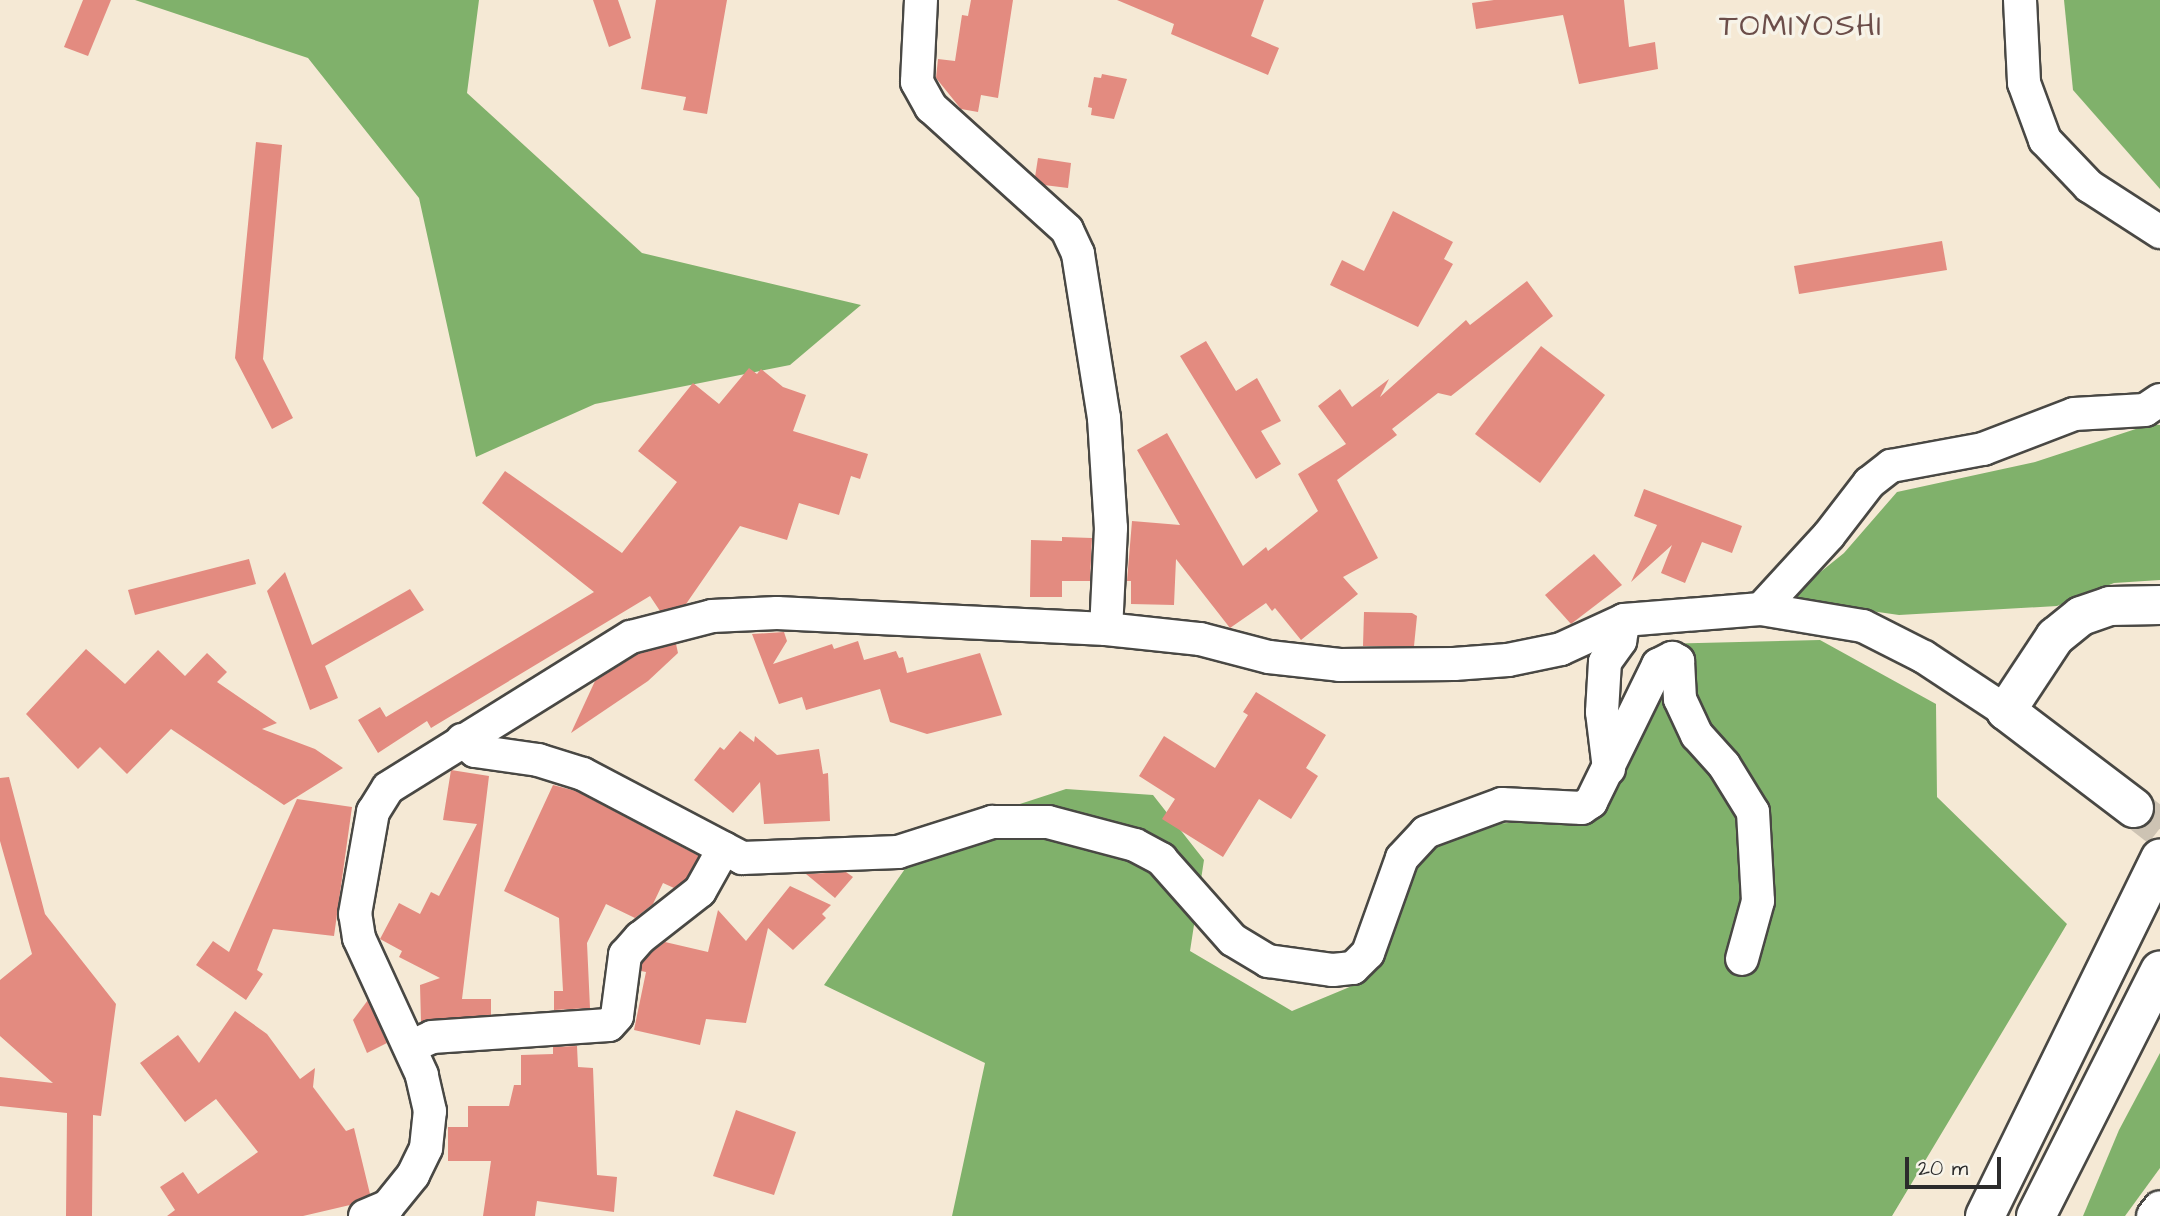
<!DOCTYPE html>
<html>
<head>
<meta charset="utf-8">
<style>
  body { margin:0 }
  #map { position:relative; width:2160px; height:1216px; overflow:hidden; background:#f5e9d5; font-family:"Architects Daughter",sans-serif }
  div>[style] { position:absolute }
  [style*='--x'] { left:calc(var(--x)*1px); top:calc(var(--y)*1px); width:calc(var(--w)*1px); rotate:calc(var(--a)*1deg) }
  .forest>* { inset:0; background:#80b16b }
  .building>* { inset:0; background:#e38b80 }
  .secondary-tunnel>* { height:38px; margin-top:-19px; transform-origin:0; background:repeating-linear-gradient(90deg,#cdc3b3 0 38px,transparent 0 57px) }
  .roads { filter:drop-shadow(2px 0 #494844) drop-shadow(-2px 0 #494844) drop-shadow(0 2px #494844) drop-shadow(0 -2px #494844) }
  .street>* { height:32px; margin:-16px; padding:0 16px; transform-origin:16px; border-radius:16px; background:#fff }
  .secondary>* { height:38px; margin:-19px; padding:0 19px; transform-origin:19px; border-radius:19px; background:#fff }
  .primary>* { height:38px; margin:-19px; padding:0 19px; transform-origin:19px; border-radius:19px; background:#fff }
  span { translate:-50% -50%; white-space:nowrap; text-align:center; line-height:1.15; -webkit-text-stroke:7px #f7f3e8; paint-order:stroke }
  .quarter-label { font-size:30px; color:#6b4d49; letter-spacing:2px }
  .scale { position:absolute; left:1905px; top:1157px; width:96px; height:32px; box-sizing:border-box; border:4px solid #2b2b2b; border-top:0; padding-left:9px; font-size:21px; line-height:24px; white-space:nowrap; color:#2b2b2b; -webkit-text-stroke:5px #f7f3e8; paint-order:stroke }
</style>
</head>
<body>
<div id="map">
  <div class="forest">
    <div style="clip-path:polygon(135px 0,479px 0,467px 93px,642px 253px,861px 305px,790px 365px,595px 404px,476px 457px,419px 198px,308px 58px)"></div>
    <div style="clip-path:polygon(2064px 0,2160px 0,2160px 189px,2073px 90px)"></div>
    <div style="clip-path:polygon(2151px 424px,2160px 425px,2160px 580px,2114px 583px,2057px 606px,1899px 615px,1787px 599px,1844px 553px,1897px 492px,2035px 462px)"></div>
    <div style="clip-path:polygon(1820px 640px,1936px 704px,1937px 797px,2067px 924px,1892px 1216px,952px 1216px,985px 1063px,824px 985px,930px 833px,1066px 789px,1153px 795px,1204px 860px,1190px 951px,1292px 1011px,1364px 981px,1391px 882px,1448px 827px,1508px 823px,1574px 801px,1658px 644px)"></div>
    <div style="clip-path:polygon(2160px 1053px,2160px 1168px,2125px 1216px,2083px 1216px,2119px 1130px)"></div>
  </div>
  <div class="building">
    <div style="clip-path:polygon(83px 0,111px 0,88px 56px,64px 47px)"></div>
    <div style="clip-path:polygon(593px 0,618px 0,631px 38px,609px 47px)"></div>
    <div style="clip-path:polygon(656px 0,727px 0,707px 114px,683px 110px,686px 97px,641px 89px)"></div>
    <div style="clip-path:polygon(971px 0,1013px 0,998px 98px,981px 95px,978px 112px,961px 109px,936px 78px,938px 59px,955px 61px,962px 15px,968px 16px)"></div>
    <div style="clip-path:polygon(1117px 0,1264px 0,1251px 36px,1279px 48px,1268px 75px,1171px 34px,1174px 24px)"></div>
    <div style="clip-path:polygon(1494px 0,1624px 0,1629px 47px,1655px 42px,1658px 69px,1579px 84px,1563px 15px,1476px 29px,1472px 3px)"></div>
    <div style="clip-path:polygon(1102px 74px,1127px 79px,1114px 119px,1091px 115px,1092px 108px,1088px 107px,1094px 77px,1101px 78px)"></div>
    <div style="clip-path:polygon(256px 142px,282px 145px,263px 359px,293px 418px,272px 429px,235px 358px)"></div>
    <div style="clip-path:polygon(1038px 158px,1071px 163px,1068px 188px,1044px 185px,1035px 177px)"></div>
    <div style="clip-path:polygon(1393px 211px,1453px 242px,1444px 259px,1453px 264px,1418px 327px,1330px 285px,1342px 260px,1364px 271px)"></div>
    <div style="clip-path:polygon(1942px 241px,1947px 270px,1799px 294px,1794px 266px)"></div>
    <div style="clip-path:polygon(1527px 281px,1553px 316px,1451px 396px,1438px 393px,1392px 429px,1397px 435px,1337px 480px,1378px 558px,1343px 577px,1358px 594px,1301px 640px,1275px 608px,1272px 611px,1266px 603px,1230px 628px,1176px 559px,1174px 605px,1131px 604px,1131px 581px,1127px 581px,1132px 521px,1180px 525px,1137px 450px,1167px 433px,1243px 566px,1266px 547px,1268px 551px,1318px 511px,1298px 474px,1346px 444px,1318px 406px,1340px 389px,1352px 407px,1389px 379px,1380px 397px,1466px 320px,1470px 325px)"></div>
    <div style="clip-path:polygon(1206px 341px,1236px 391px,1257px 378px,1281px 421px,1261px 431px,1281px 464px,1256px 479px,1180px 356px)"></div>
    <div style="clip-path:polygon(1541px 346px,1605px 395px,1540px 483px,1475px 434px)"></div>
    <div style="clip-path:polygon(749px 368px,757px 374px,761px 369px,783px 387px,806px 395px,793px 431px,868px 454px,860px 479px,851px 476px,839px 515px,799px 503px,787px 540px,740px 526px,686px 604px,660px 611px,650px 596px,431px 728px,427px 721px,378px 753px,358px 720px,380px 707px,386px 717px,594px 592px,482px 503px,505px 471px,622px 553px,677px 482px,638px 451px,693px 383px,719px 404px)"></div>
    <div style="clip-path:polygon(1644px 489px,1742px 526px,1732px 553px,1702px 542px,1685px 583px,1661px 573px,1672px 545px,1631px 582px,1657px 525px,1634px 516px)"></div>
    <div style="clip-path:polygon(1062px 537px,1092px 538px,1090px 581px,1062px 581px,1062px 597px,1030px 597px,1031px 540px,1062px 541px)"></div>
    <div style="clip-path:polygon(1594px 554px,1622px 585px,1571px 624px,1545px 595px)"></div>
    <div style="clip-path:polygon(249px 559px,256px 584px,135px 615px,128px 590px)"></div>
    <div style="clip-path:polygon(285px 572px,312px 645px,410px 589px,424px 610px,325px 666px,338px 698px,310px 710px,267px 591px)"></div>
    <div style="clip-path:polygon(1364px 612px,1412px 613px,1417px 616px,1414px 646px,1363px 646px)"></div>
    <div style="clip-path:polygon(784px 632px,787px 641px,773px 664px,832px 644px,834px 649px,858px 641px,864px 660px,896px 651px,899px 658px,903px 657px,907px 673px,980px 653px,1002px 715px,927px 734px,890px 722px,880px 689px,806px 710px,802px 697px,779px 704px,752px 634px)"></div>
    <div style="clip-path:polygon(676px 644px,678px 653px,648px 681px,571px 733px,595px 681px,638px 654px)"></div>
    <div style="clip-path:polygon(86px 649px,125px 684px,158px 650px,185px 676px,207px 653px,227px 672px,217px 682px,277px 723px,262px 729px,315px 749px,343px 768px,284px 805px,171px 729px,127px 774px,100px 747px,78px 769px,26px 714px)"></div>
    <div style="clip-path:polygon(1256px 692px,1326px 735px,1306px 768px,1318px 776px,1291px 819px,1259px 799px,1223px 857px,1162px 819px,1175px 799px,1139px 776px,1164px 736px,1215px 768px,1248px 715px,1243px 712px)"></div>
    <div style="clip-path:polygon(740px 731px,754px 742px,755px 736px,777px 755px,819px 749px,823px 774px,828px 773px,830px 821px,764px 824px,760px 782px,733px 813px,694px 780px,720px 747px,724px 750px)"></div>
    <div style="clip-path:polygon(451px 770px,489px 776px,462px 999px,491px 999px,491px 1015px,421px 1022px,420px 985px,440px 978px,399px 957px,402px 951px,380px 939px,399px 903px,420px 914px,431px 892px,439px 896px,477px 824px,443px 820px)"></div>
    <div style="clip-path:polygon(9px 777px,45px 914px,116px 1004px,101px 1116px,93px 1115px,92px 1216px,66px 1216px,67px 1113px,0 1106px,0 1077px,53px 1083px,0 1036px,0 980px,32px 954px,0 841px,0 778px)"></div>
    <div style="clip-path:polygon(553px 785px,576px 791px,699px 856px,686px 879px,674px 888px,663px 883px,653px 904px,635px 918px,606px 904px,587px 943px,590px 1008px,554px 1010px,554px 991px,563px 991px,559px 918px,504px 891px)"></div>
    <div style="clip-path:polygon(297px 799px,352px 807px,334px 936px,273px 929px,257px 970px,263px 974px,246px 1000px,196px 965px,213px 941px,229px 952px)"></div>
    <div style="clip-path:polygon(846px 872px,853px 877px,835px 898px,806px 874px)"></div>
    <div style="clip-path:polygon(790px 886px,831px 905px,822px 914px,826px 918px,793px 950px,768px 928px,746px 1023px,706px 1019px,700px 1045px,634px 1030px,646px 972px,641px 971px,642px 963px,653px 951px,665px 942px,708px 952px,718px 910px,746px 941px)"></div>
    <div style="clip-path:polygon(368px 1000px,387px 1043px,367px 1053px,353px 1020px)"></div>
    <div style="clip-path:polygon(235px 1011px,267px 1034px,300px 1079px,315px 1068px,313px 1087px,346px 1131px,354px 1128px,370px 1194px,350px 1205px,303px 1216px,167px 1216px,175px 1210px,160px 1187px,183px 1172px,198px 1194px,258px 1152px,216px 1099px,185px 1122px,140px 1063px,178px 1035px,199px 1063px)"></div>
    <div style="clip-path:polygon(577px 1046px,578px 1067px,593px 1068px,597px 1175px,617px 1177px,614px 1212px,537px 1201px,535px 1216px,483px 1216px,491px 1161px,448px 1161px,448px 1127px,468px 1127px,468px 1106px,509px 1106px,514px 1085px,521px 1085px,521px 1055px,553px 1054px,553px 1047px)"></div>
    <div style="clip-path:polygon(736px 1110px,796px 1132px,774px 1195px,713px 1176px)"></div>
  </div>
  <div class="secondary-tunnel">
    <div style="--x:2134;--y:808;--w:33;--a:38"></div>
  </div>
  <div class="roads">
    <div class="street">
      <div style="--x:921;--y:0;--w:82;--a:92.8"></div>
      <div style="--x:917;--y:82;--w:29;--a:61"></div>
      <div style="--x:931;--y:107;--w:183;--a:42.1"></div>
      <div style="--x:1067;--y:230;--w:26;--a:65"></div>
      <div style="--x:1078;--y:254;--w:166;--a:81"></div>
      <div style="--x:1104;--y:418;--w:110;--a:86.4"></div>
      <div style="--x:1111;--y:528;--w:101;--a:92.8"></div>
      <div style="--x:2020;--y:0;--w:83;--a:87.2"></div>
      <div style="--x:2024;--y:83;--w:61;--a:69.8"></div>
      <div style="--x:2045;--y:140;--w:64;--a:46.3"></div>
      <div style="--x:2089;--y:186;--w:85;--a:32.9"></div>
      <div style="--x:1761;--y:609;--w:100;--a:-47.4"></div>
      <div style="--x:1829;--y:535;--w:66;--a:-52.4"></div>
      <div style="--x:1869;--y:483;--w:28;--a:-38"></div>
      <div style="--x:1891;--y:466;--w:94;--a:-10.5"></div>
      <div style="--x:1983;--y:449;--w:97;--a:-21"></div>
      <div style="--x:2074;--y:414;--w:71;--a:-3.2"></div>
      <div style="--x:2145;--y:410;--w:18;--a:-34"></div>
      <div style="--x:462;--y:740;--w:17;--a:40"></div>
      <div style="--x:475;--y:751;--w:64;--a:8.1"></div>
      <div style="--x:538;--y:760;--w:47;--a:17.3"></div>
      <div style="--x:583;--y:774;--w:180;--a:27.8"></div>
      <div style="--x:742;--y:858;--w:156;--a:-2.2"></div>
      <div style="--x:898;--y:852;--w:99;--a:-17.7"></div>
      <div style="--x:992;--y:822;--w:56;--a:0"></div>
      <div style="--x:1048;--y:822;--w:90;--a:14.8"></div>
      <div style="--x:1135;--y:845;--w:30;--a:28"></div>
      <div style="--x:1161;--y:859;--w:108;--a:48.4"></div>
      <div style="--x:1233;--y:940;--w:41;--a:31"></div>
      <div style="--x:1268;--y:961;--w:66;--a:7.9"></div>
      <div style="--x:1333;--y:970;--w:20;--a:-6"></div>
      <div style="--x:1353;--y:968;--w:21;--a:-45"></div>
      <div style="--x:1368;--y:953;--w:101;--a:-70.3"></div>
      <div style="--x:1402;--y:858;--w:35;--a:-47"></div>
      <div style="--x:1426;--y:832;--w:81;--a:-20.2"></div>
      <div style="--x:1502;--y:804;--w:80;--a:2.9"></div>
      <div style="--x:1582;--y:808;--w:11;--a:-34"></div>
      <div style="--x:1591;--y:802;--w:153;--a:-63.9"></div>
      <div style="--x:1658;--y:665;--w:16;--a:-27"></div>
      <div style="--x:1672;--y:658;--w:7;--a:27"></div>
      <div style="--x:1678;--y:661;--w:38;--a:87"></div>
      <div style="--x:1680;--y:699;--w:40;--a:65"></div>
      <div style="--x:1697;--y:735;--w:40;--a:48"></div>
      <div style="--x:1724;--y:765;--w:55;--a:58.3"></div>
      <div style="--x:1753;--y:812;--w:89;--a:86.8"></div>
      <div style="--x:1758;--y:901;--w:60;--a:105.4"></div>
      <div style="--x:1609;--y:769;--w:57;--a:-97"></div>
      <div style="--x:1602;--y:712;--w:50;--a:-86.6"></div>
      <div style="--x:1605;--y:662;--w:26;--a:-54"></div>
      <div style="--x:1620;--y:641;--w:21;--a:-79"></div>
      <div style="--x:410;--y:1047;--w:24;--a:-24"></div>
      <div style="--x:432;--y:1037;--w:177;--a:-3.9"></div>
      <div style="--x:609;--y:1025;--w:12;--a:-48"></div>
      <div style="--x:617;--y:1016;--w:62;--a:-82.5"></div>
      <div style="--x:625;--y:955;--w:23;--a:-49"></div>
      <div style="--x:640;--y:938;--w:76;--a:-38.1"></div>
      <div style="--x:700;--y:891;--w:49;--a:-60.8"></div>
      <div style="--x:365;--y:1216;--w:25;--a:-23"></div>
      <div style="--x:388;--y:1206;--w:40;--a:-51"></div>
      <div style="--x:413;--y:1175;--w:30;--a:-64"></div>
      <div style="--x:426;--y:1148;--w:37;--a:-84"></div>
      <div style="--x:430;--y:1111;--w:37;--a:-103"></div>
      <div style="--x:422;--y:1075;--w:151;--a:-114.7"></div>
      <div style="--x:359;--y:938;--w:24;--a:-99"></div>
      <div style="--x:355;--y:914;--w:104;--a:-80"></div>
      <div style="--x:373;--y:812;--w:28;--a:-58"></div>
      <div style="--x:388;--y:788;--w:286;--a:-31.9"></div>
      <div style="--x:631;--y:637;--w:84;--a:-14.5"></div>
      <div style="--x:712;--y:616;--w:65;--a:-2.6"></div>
      <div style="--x:777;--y:613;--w:329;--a:2.8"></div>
      <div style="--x:1106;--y:629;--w:95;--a:6.1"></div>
      <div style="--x:1200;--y:639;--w:71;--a:14.6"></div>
      <div style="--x:1269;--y:657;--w:71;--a:6.4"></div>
      <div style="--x:1340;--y:665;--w:114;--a:-0.5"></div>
      <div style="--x:1454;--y:664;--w:54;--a:-4.2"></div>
      <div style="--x:1508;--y:660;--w:54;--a:-11.7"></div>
      <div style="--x:1561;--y:649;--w:69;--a:-24.7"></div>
      <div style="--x:1624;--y:620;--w:137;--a:-4.6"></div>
      <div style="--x:1761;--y:609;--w:103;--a:9.5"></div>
      <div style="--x:1863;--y:626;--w:68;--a:26.9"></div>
      <div style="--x:1924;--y:657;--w:98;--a:33.4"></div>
      <div style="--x:2153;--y:1216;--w:11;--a:-52"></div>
    </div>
    <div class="secondary">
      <div style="--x:2134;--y:808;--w:161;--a:-142.8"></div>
      <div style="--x:2006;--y:711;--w:89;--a:-56.5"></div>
      <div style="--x:2055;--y:637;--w:33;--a:-39"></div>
      <div style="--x:2081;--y:616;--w:31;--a:-19"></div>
      <div style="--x:2110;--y:606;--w:50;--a:-1.1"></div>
    </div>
    <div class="primary">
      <div style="--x:1985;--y:1216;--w:398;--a:-63.9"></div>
      <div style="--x:2036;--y:1216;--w:275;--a:-63.2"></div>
    </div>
  </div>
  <div class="quarter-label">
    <span style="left:1801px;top:26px">TOMIYOSHI</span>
  </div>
  <div class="scale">20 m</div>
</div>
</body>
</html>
